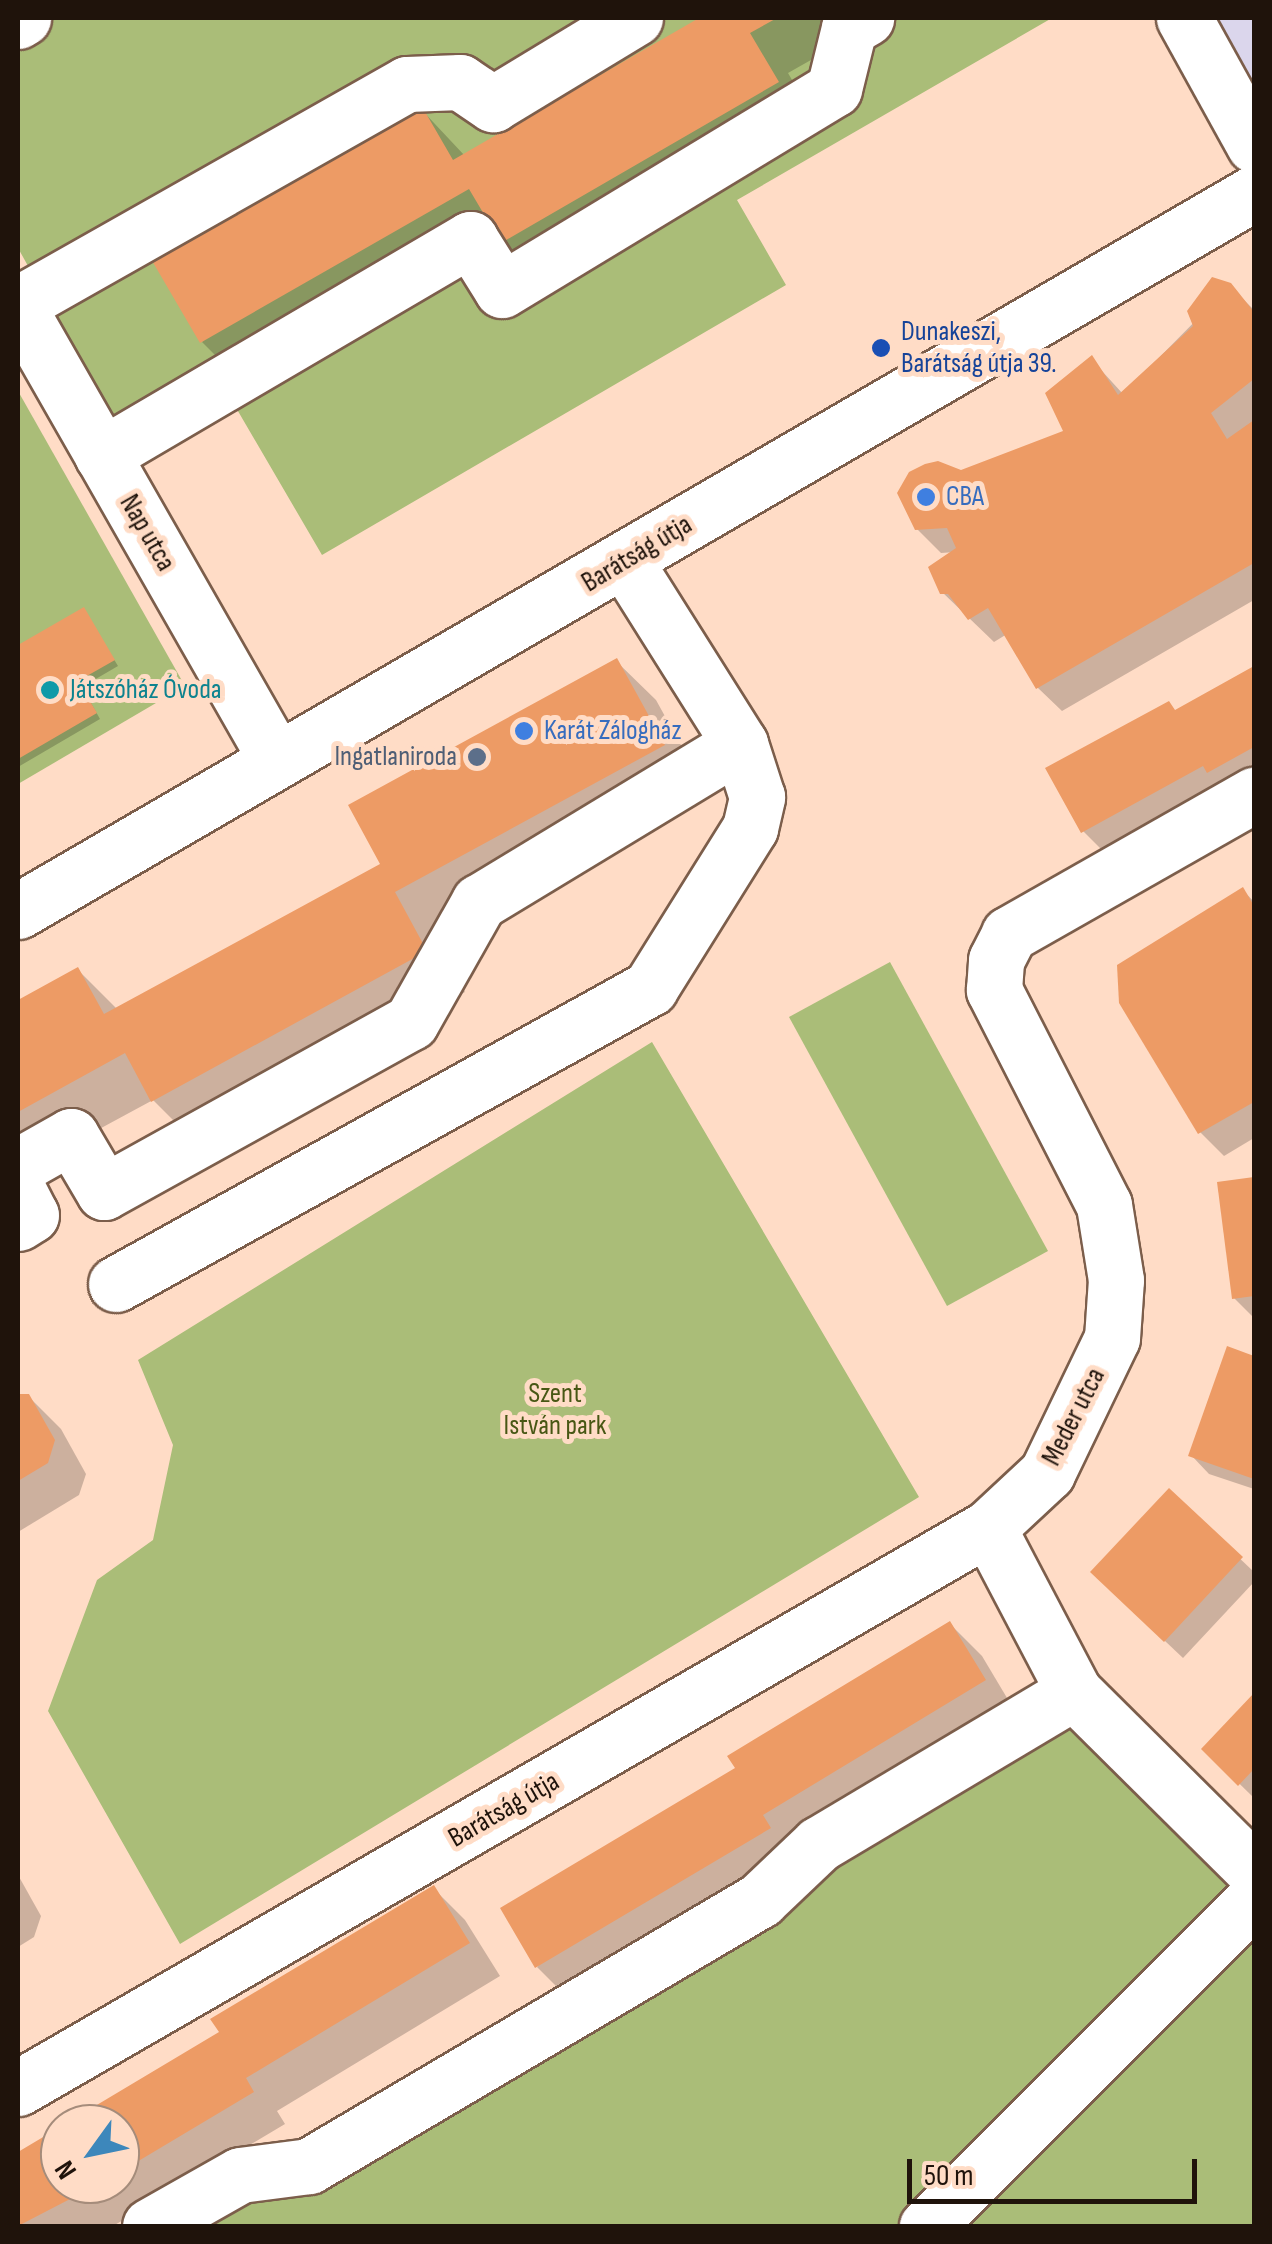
<!DOCTYPE html>
<html>
<head>
<meta charset="utf-8">
<style>
  body { margin:0 }
  #map { position:relative; width:1272px; height:2244px; overflow:hidden; background:#ffdcc6; font-family:"Sofia Sans Condensed",sans-serif }
  div>[style] { position:absolute }
  [style*='--x'] { left:calc(var(--x)*1px); top:calc(var(--y)*1px); width:calc(var(--w)*1px); rotate:calc(var(--a)*1deg) }
  .commercial>* { inset:0; background:#dbd6ec }
  .green>* { inset:0; background:#aabd78 }
  .shadow>* { inset:0; background:#0003 }
  .building>* { inset:0; background:#ed9b65 }
  .roads { filter:drop-shadow(2px 0 #7c5e4b) drop-shadow(-2px 0 #7c5e4b) drop-shadow(0 2px #7c5e4b) drop-shadow(0 -2px #7c5e4b) }
  .minor>* { height:55px; margin:-27.5px; padding:0 27.5px; transform-origin:27.5px; border-radius:27.5px; background:#fff }
  .dots>* { width:28px; height:28px; translate:-50% -50%; box-sizing:border-box; border:5px solid #ffdcc6; border-radius:50% }
  span { translate:-50% -50%; white-space:nowrap; text-align:center; line-height:1.15; -webkit-text-stroke:10px #ffdcc6; paint-order:stroke }
  .transit-label { font-size:28px; color:#164399 }
  .left { translate:0 -50%; text-align:left }
  .shop-label { font-size:28px; color:#366cbe }
  .street-label { font-size:28px; color:#1f130b }
  .culture-label { font-size:28px; color:#0d838f }
  .service-label { font-size:28px; color:#4e5e75 }
  .right { translate:-100% -50%; text-align:right }
  .park-label { font-size:28px; color:#485714 }
  .frame { position:absolute; inset:0; border:20px solid #1f130b; pointer-events:none }
  .north { position:absolute; left:40px; top:2104px; width:100px; height:100px; box-sizing:border-box; background:#ffdcc6; border:2px solid #a58c7b; border-radius:50%; rotate:237deg; font-size:28px; font-weight:700; line-height:40px; text-align:center; color:#1f130b }
  .north::after { content:''; display:block; margin:auto; width:35px; height:45px; background:#3d87bb; clip-path:polygon(50% 0,100% 100%,50% 72%,0 100%) }
  .scale { position:absolute; left:907px; top:2159px; width:290px; height:45px; box-sizing:border-box; border:5px solid #1f130b; border-top:0; padding-left:12px; font-size:30px; line-height:35px; white-space:nowrap; color:#1f130b; -webkit-text-stroke:8px #ffdcc6; paint-order:stroke }
</style>
</head>
<body>
<div id="map">
  <div class="commercial">
    <div style="clip-path:polygon(1172px 18px,1254px 18px,1254px 161px)"></div>
  </div>
  <div class="green">
    <div style="clip-path:polygon(18px 18px,1052px 18px,737px 200px,786px 285px,322px 555px,214px 370px,117px 426px,18px 248px)"></div>
    <div style="clip-path:polygon(18px 391px,185px 686px,18px 784px)"></div>
    <div style="clip-path:polygon(890px 962px,1048px 1251px,947px 1306px,789px 1017px)"></div>
    <div style="clip-path:polygon(652px 1042px,919px 1497px,180px 1944px,48px 1711px,97px 1580px,153px 1540px,173px 1445px,138px 1360px)"></div>
    <div style="clip-path:polygon(1073px 1710px,1254px 1885px,1254px 2226px,183px 2226px,812px 1874px)"></div>
  </div>
  <div class="shadow">
    <div style="clip-path:polygon(704px 18px,885px 18px,788px 73px,817px 123px,542px 282px,503px 242px,242px 382px,202px 342px,419px 107px,465px 156px)"></div>
    <div style="clip-path:polygon(1230px 286px,1254px 310px,1254px 600px,1062px 711px,1038px 688px,1007px 634px,994px 642px,942px 592px,955px 552px,941px 553px,917px 529px,961px 473px,1067px 433px,1091px 359px,1123px 394px)"></div>
    <div style="clip-path:polygon(84px 610px,118px 666px,82px 687px,100px 719px,18px 767px,18px 648px)"></div>
    <div style="clip-path:polygon(616px 661px,656px 700px,703px 785px,433px 933px,465px 992px,193px 1140px,153px 1100px,18px 1173px,18px 1002px,78px 970px,118px 1010px,383px 865px)"></div>
    <div style="clip-path:polygon(1254px 669px,1254px 779px,1107px 855px,1083px 831px,1177px 712px)"></div>
    <div style="clip-path:polygon(1243px 890px,1254px 902px,1254px 1138px,1224px 1156px,1200px 1132px)"></div>
    <div style="clip-path:polygon(1254px 1180px,1254px 1316px,1252px 1316px,1234px 1298px,1220px 1184px)"></div>
    <div style="clip-path:polygon(1228px 1349px,1254px 1358px,1254px 1489px,1209px 1474px,1191px 1455px)"></div>
    <div style="clip-path:polygon(18px 1396px,28px 1396px,61px 1429px,86px 1474px,79px 1495px,18px 1532px)"></div>
    <div style="clip-path:polygon(1169px 1491px,1254px 1572px,1254px 1582px,1183px 1658px,1111px 1590px)"></div>
    <div style="clip-path:polygon(950px 1624px,982px 1656px,1016px 1713px,569px 1999px,537px 1967px,739px 1769px)"></div>
    <div style="clip-path:polygon(1254px 1697px,1254px 1793px,1252px 1796px,1204px 1749px)"></div>
    <div style="clip-path:polygon(18px 1875px,41px 1916px,34px 1937px,18px 1947px)"></div>
    <div style="clip-path:polygon(433px 1888px,465px 1920px,500px 1976px,277px 2111px,285px 2124px,113px 2226px,19px 2226px,18px 2155px,60px 2130px,60px 2184px,120px 2184px,120px 2124px,70px 2124px,222px 2033px)"></div>
  </div>
  <div class="building">
    <div style="clip-path:polygon(699px 18px,777px 18px,750px 33px,779px 82px,501px 243px,469px 189px,200px 343px,151px 259px,420px 103px,453px 160px)"></div>
    <div style="clip-path:polygon(1212px 277px,1231px 283px,1254px 312px,1254px 379px,1211px 413px,1227px 439px,1254px 420px,1254px 563px,1036px 689px,988px 608px,968px 620px,948px 594px,940px 594px,928px 567px,956px 548px,947px 528px,915px 530px,897px 493px,909px 472px,925px 464px,938px 461px,961px 470px,1063px 431px,1045px 393px,1092px 355px,1118px 395px,1193px 326px,1187px 311px)"></div>
    <div style="clip-path:polygon(84px 607px,115px 660px,78px 681px,97px 713px,18px 759px,18px 645px)"></div>
    <div style="clip-path:polygon(617px 658px,665px 745px,395px 892px,427px 951px,151px 1102px,125px 1053px,18px 1112px,18px 1000px,78px 967px,104px 1014px,380px 864px,348px 805px)"></div>
    <div style="clip-path:polygon(1254px 666px,1254px 747px,1207px 773px,1203px 766px,1081px 833px,1045px 768px,1169px 701px,1175px 710px)"></div>
    <div style="clip-path:polygon(1243px 887px,1254px 906px,1254px 1102px,1198px 1134px,1119px 1003px,1117px 965px)"></div>
    <div style="clip-path:polygon(1254px 1177px,1254px 1296px,1232px 1299px,1217px 1182px)"></div>
    <div style="clip-path:polygon(1227px 1346px,1254px 1356px,1254px 1479px,1188px 1456px)"></div>
    <div style="clip-path:polygon(18px 1394px,29px 1394px,55px 1440px,48px 1463px,18px 1481px)"></div>
    <div style="clip-path:polygon(1169px 1488px,1243px 1557px,1164px 1642px,1090px 1572px)"></div>
    <div style="clip-path:polygon(950px 1621px,986px 1680px,763px 1815px,771px 1828px,535px 1968px,500px 1908px,735px 1768px,727px 1756px)"></div>
    <div style="clip-path:polygon(1254px 1693px,1254px 1769px,1238px 1786px,1201px 1749px)"></div>
    <div style="clip-path:polygon(434px 1885px,470px 1943px,246px 2078px,254px 2092px,120px 2172px,120px 2124px,65px 2124px,219px 2032px,210px 2019px)"></div>
    <div style="clip-path:polygon(60px 2127px,60px 2184px,99px 2184px,18px 2226px,18px 2152px)"></div>
  </div>
  <div class="roads">
    <div class="minor">
      <div style="--x:1184;--y:18;--w:145;--a:61.1"></div>
      <div style="--x:18;--y:21;--w:6;--a:-31"></div>
      <div style="--x:18;--y:304;--w:447;--a:-29.5"></div>
      <div style="--x:407;--y:84;--w:53;--a:-2.2"></div>
      <div style="--x:460;--y:82;--w:40;--a:34"></div>
      <div style="--x:493;--y:104;--w:166;--a:-31.2"></div>
      <div style="--x:18;--y:307;--w:520;--a:60.28"></div>
      <div style="--x:102;--y:455;--w:427;--a:-30.4"></div>
      <div style="--x:470;--y:239;--w:60;--a:57.9"></div>
      <div style="--x:502;--y:290;--w:388;--a:-31.2"></div>
      <div style="--x:834;--y:89;--w:63;--a:-76.2"></div>
      <div style="--x:849;--y:28;--w:20;--a:-30"></div>
      <div style="--x:18;--y:911;--w:1429;--a:-30.15"></div>
      <div style="--x:18;--y:1166;--w:61;--a:-29.5"></div>
      <div style="--x:71;--y:1136;--w:65;--a:59.5"></div>
      <div style="--x:104;--y:1192;--w:351;--a:-29"></div>
      <div style="--x:411;--y:1022;--w:138;--a:-60.5"></div>
      <div style="--x:479;--y:902;--w:305;--a:-31.2"></div>
      <div style="--x:18;--y:1190;--w:28;--a:63"></div>
      <div style="--x:31;--y:1215;--w:15;--a:148"></div>
      <div style="--x:116;--y:1284;--w:611;--a:-29"></div>
      <div style="--x:650;--y:988;--w:189;--a:-58"></div>
      <div style="--x:750;--y:828;--w:32;--a:-77"></div>
      <div style="--x:757;--y:797;--w:56;--a:-107.8"></div>
      <div style="--x:740;--y:744;--w:218;--a:-122.2"></div>
      <div style="--x:988;--y:1528;--w:185;--a:62.3"></div>
      <div style="--x:1074;--y:1692;--w:254;--a:44.8"></div>
      <div style="--x:18;--y:2088;--w:1120;--a:-30"></div>
      <div style="--x:988;--y:1528;--w:81;--a:-43"></div>
      <div style="--x:1047;--y:1473;--w:150;--a:-64.3"></div>
      <div style="--x:1112;--y:1338;--w:58;--a:-86.1"></div>
      <div style="--x:1116;--y:1280;--w:76;--a:-99.1"></div>
      <div style="--x:1104;--y:1205;--w:242;--a:-117.1"></div>
      <div style="--x:994;--y:990;--w:30;--a:-86"></div>
      <div style="--x:996;--y:960;--w:29;--a:-63"></div>
      <div style="--x:1009;--y:934;--w:282;--a:-29.6"></div>
      <div style="--x:150;--y:2226;--w:103;--a:-29.5"></div>
      <div style="--x:240;--y:2175;--w:70;--a:-7.4"></div>
      <div style="--x:309;--y:2166;--w:524;--a:-30.53"></div>
      <div style="--x:760;--y:1900;--w:81;--a:-43.5"></div>
      <div style="--x:819;--y:1844;--w:297;--a:-30.8"></div>
      <div style="--x:927;--y:2226;--w:462;--a:-45"></div>
    </div>
  </div>
  <div class="dots">
    <div style="left:881px;top:348px;background:#1a4fb4"></div>
    <div style="left:926px;top:497px;background:#3f7fe0"></div>
    <div style="left:50px;top:690px;background:#0f9aa8"></div>
    <div style="left:524px;top:731px;background:#3f7fe0"></div>
    <div style="left:477px;top:757px;background:#5c6f8a"></div>
  </div>
  <div class="transit-label">
    <span class="left" style="left:901px;top:348px">Dunakeszi,<br>Barátság útja 39.</span>
  </div>
  <div class="shop-label">
    <span class="left" style="left:946px;top:497px">CBA</span>
    <span class="left" style="left:544px;top:731px">Karát Zálogház</span>
  </div>
  <div class="street-label">
    <span style="left:147px;top:533px;rotate:60deg">Nap utca</span>
    <span style="left:637px;top:554px;rotate:-31deg">Barátság útja</span>
    <span style="left:1074px;top:1417px;rotate:-63deg">Meder utca</span>
    <span style="left:504px;top:1810px;rotate:-30deg">Barátság útja</span>
  </div>
  <div class="culture-label">
    <span class="left" style="left:70px;top:690px">Játszóház Óvoda</span>
  </div>
  <div class="service-label">
    <span class="right" style="left:457px;top:757px">Ingatlaniroda</span>
  </div>
  <div class="park-label">
    <span style="left:555px;top:1410px">Szent<br>István park</span>
  </div>
  <div class="frame"></div>
  <div class="north">N</div>
  <div class="scale">50 m</div>
</div>
</body>
</html>
